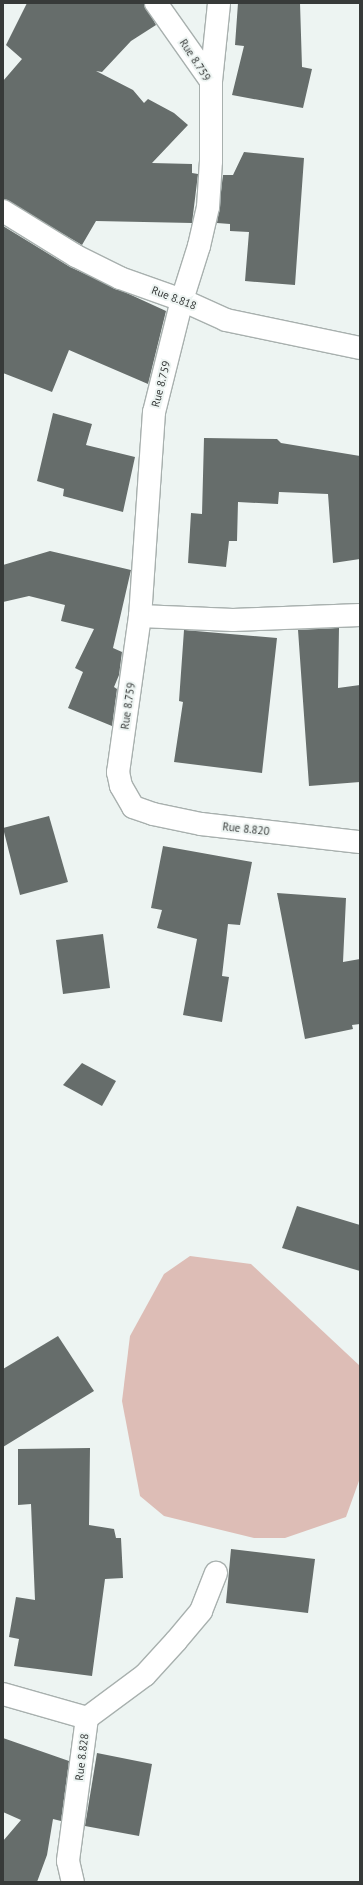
<!DOCTYPE html>
<html>
<head>
<meta charset="utf-8">
<style>
  body { margin:0 }
  #map { position:relative; width:363px; height:1885px; overflow:hidden; background:#edf4f2; font-family:"PT Sans",sans-serif }
  div>[style] { position:absolute }
  [style*='--x'] { left:calc(var(--x)*1px); top:calc(var(--y)*1px); width:calc(var(--w)*1px); rotate:calc(var(--a)*1deg) }
  .green>* { inset:0; background:#ddbdb6 }
  .building>* { inset:0; background:#666d6b }
  .roads { filter:drop-shadow(1px 0 #a8b0ae) drop-shadow(-1px 0 #a8b0ae) drop-shadow(0 1px #a8b0ae) drop-shadow(0 -1px #a8b0ae) }
  .street>* { height:22px; margin:-11px; padding:0 11px; transform-origin:11px; border-radius:11px; background:#fff }
  span { translate:-50% -50%; white-space:nowrap; text-align:center; line-height:1.15; -webkit-text-stroke:4px #edf4f2; paint-order:stroke }
  .street-label { font-size:11px; color:#373a39 }
  .frame { position:absolute; inset:0; border:4px solid #373a39; pointer-events:none }
</style>
</head>
<body>
<div id="map">
  <div class="green">
    <div style="clip-path:polygon(190px 1256px,251px 1264px,360px 1366px,360px 1478px,346px 1517px,285px 1538px,254px 1538px,164px 1516px,140px 1496px,122px 1401px,130px 1336px,164px 1274px)"></div>
  </div>
  <div class="building">
    <div style="clip-path:polygon(27px 3px,144px 3px,156px 25px,131px 41px,102px 72px,96px 71px,133px 90px,144px 103px,148px 99px,174px 113px,188px 125px,152px 163px,192px 164px,192px 173px,198px 174px,192px 223px,96px 221px,82px 245px,3px 199px,3px 81px,22px 59px,6px 45px)"></div>
    <div style="clip-path:polygon(238px 3px,300px 3px,302px 67px,312px 69px,303px 108px,232px 95px,244px 46px,235px 45px)"></div>
    <div style="clip-path:polygon(244px 152px,304px 158px,295px 285px,245px 281px,249px 232px,230px 231px,230px 224px,217px 223px,223px 175px,233px 175px)"></div>
    <div style="clip-path:polygon(3px 226px,70px 267px,166px 311px,148px 384px,69px 350px,52px 392px,3px 373px)"></div>
    <div style="clip-path:polygon(53px 413px,92px 424px,86px 445px,135px 457px,123px 512px,63px 496px,64px 489px,37px 481px)"></div>
    <div style="clip-path:polygon(204px 438px,277px 439px,281px 443px,360px 456px,360px 559px,333px 563px,328px 494px,279px 492px,278px 504px,238px 502px,237px 541px,229px 541px,226px 567px,188px 563px,191px 513px,202px 514px)"></div>
    <div style="clip-path:polygon(50px 551px,131px 570px,113px 648px,122px 652px,119px 675px,114px 687px,117px 689px,112px 726px,68px 708px,83px 672px,75px 668px,94px 629px,61px 621px,65px 605px,29px 596px,3px 602px,3px 565px)"></div>
    <div style="clip-path:polygon(339px 628px,338px 688px,360px 685px,360px 782px,309px 786px,298px 630px)"></div>
    <div style="clip-path:polygon(184px 630px,277px 638px,262px 773px,174px 762px,183px 702px,179px 701px)"></div>
    <div style="clip-path:polygon(49px 816px,68px 882px,20px 895px,3px 828px)"></div>
    <div style="clip-path:polygon(163px 846px,252px 862px,240px 925px,228px 924px,222px 976px,229px 977px,222px 1022px,183px 1015px,197px 939px,157px 928px,162px 910px,151px 908px)"></div>
    <div style="clip-path:polygon(277px 893px,346px 898px,343px 962px,360px 959px,360px 1024px,352px 1025px,353px 1029px,305px 1039px)"></div>
    <div style="clip-path:polygon(103px 934px,110px 988px,63px 994px,56px 940px)"></div>
    <div style="clip-path:polygon(82px 1063px,116px 1081px,102px 1106px,63px 1085px)"></div>
    <div style="clip-path:polygon(297px 1206px,360px 1225px,360px 1271px,282px 1248px)"></div>
    <div style="clip-path:polygon(58px 1336px,94px 1391px,3px 1447px,3px 1369px)"></div>
    <div style="clip-path:polygon(90px 1448px,89px 1525px,114px 1529px,116px 1538px,121px 1538px,123px 1578px,105px 1579px,92px 1676px,14px 1666px,19px 1639px,9px 1637px,16px 1597px,35px 1600px,31px 1504px,18px 1505px,18px 1449px)"></div>
    <div style="clip-path:polygon(231px 1549px,315px 1559px,308px 1613px,226px 1603px)"></div>
    <div style="clip-path:polygon(3px 1738px,69px 1761px,61px 1821px,53px 1819px,47px 1855px,37px 1882px,3px 1882px,3px 1841px,21px 1820px,3px 1812px)"></div>
    <div style="clip-path:polygon(97px 1753px,152px 1764px,139px 1836px,85px 1826px)"></div>
  </div>
  <div class="roads">
    <div class="street">
      <div style="--x:156;--y:3;--w:95;--a:54.8"></div>
      <div style="--x:211;--y:81;--w:80;--a:90"></div>
      <div style="--x:211;--y:161;--w:46;--a:93.7"></div>
      <div style="--x:208;--y:207;--w:40;--a:103"></div>
      <div style="--x:199;--y:246;--w:57;--a:107.5"></div>
      <div style="--x:182;--y:300;--w:115;--a:104"></div>
      <div style="--x:154;--y:412;--w:204;--a:93.9"></div>
      <div style="--x:140;--y:616;--w:158;--a:98"></div>
      <div style="--x:118;--y:772;--w:14;--a:78"></div>
      <div style="--x:121;--y:786;--w:24;--a:60"></div>
      <div style="--x:133;--y:807;--w:21;--a:19"></div>
      <div style="--x:153;--y:814;--w:49;--a:11.8"></div>
      <div style="--x:201;--y:824;--w:160;--a:6.5"></div>
      <div style="--x:211;--y:81;--w:78;--a:-84.1"></div>
      <div style="--x:3;--y:211;--w:86;--a:31.7"></div>
      <div style="--x:76;--y:256;--w:49;--a:26.6"></div>
      <div style="--x:120;--y:278;--w:66;--a:19.5"></div>
      <div style="--x:182;--y:300;--w:48;--a:24.4"></div>
      <div style="--x:226;--y:320;--w:137;--a:11.8"></div>
      <div style="--x:140;--y:616;--w:93;--a:2.5"></div>
      <div style="--x:233;--y:620;--w:127;--a:-2.3"></div>
      <div style="--x:3;--y:1694;--w:87;--a:15.9"></div>
      <div style="--x:87;--y:1718;--w:144;--a:97.6"></div>
      <div style="--x:68;--y:1861;--w:22;--a:77"></div>
      <div style="--x:87;--y:1718;--w:72;--a:-36.6"></div>
      <div style="--x:145;--y:1675;--w:46;--a:-47.6"></div>
      <div style="--x:176;--y:1641;--w:39;--a:-50"></div>
      <div style="--x:201;--y:1611;--w:41;--a:-68.5"></div>
    </div>
  </div>
  <div class="street-label">
    <span style="left:195px;top:60px;rotate:57deg">Rue 8.759</span>
    <span style="left:174px;top:298px;rotate:21deg">Rue 8.818</span>
    <span style="left:161px;top:384px;rotate:-76deg">Rue 8.759</span>
    <span style="left:128px;top:706px;rotate:-82deg">Rue 8.759</span>
    <span style="left:246px;top:829px;rotate:6deg">Rue 8.820</span>
    <span style="left:82px;top:1757px;rotate:-83deg">Rue 8.828</span>
  </div>
  <div class="frame"></div>
</div>
</body>
</html>
